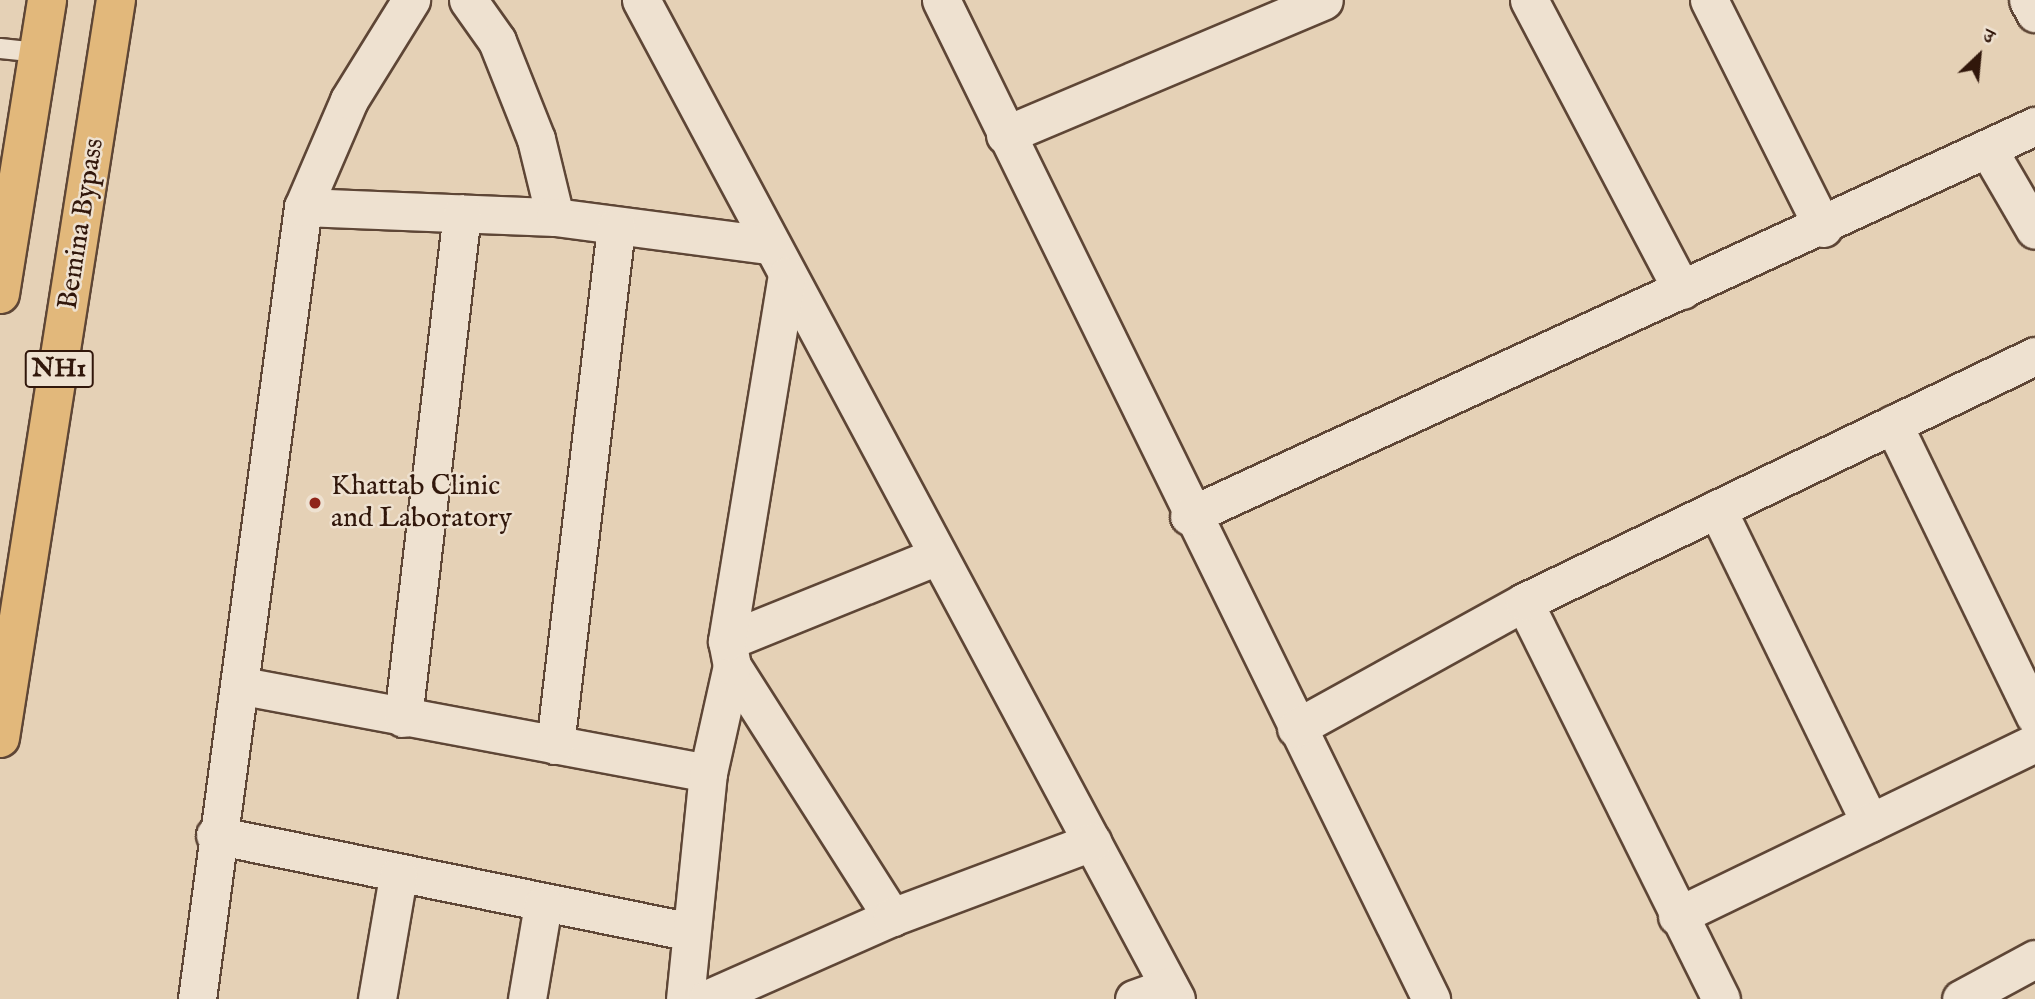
<!DOCTYPE html>
<html>
<head>
<meta charset="utf-8">
<style>
  body { margin:0 }
  #map { position:relative; width:2035px; height:999px; overflow:hidden; background:#e5d1b6; font-family:"IM FELL English","Noto Serif Devanagari",serif }
  div>[style] { position:absolute }
  [style*='--x'] { left:calc(var(--x)*1px); top:calc(var(--y)*1px); width:calc(var(--w)*1px); rotate:calc(var(--a)*1deg) }
  .roads { filter:drop-shadow(2px 0 #5e4636) drop-shadow(-2px 0 #5e4636) drop-shadow(0 2px #5e4636) drop-shadow(0 -2px #5e4636) }
  .lane>* { height:19px; margin:-9.5px; padding:0 9.5px; transform-origin:9.5px; border-radius:9.5px; background:#eee1d0 }
  .street>* { height:37px; margin:-18.5px; padding:0 18.5px; transform-origin:18.5px; border-radius:18.5px; background:#eee1d0 }
  .highway>* { height:38px; margin:-19px; padding:0 19px; transform-origin:19px; border-radius:19px; background:#e2b87b }
  .dots>* { width:19px; height:19px; translate:-50% -50%; box-sizing:border-box; border:4px solid #eee1d0; border-radius:50% }
  span { translate:-50% -50%; white-space:nowrap; text-align:center; line-height:1.15; -webkit-text-stroke:5px #eee1d0; paint-order:stroke }
  .shield-label span { padding:2px 5px; background:#eee1d0; border:2px solid; border-radius:5px; -webkit-text-stroke-width:0 }
  .shield-label { font-size:26px; color:#31170b; font-weight:700 }
  .street-label { font-size:28px; color:#31170b }
  .poi-label { font-size:28px; color:#31170b }
  .left { translate:0 -50%; text-align:left }
  .north { position:absolute; left:1944px; top:21px; width:70px; height:70px; -webkit-text-stroke:5px #eee1d0; paint-order:stroke; rotate:26deg; font-size:19px; font-weight:700; line-height:28px; text-align:center; color:#31170b }
  .north::after { content:''; display:block; margin:auto; width:24px; height:32px; background:#31170b; clip-path:polygon(50% 0,100% 100%,50% 72%,0 100%) }
</style>
</head>
<body>
<div id="map">
  <div class="roads">
    <div class="lane">
      <div style="--x:0;--y:48;--w:39;--a:6"></div>
    </div>
    <div class="street">
      <div style="--x:468;--y:0;--w:50;--a:54.7"></div>
      <div style="--x:497;--y:41;--w:105;--a:68.3"></div>
      <div style="--x:536;--y:139;--w:80;--a:76.3"></div>
      <div style="--x:641;--y:0;--w:1133;--a:61.83"></div>
      <div style="--x:941;--y:0;--w:1113;--a:63.87"></div>
      <div style="--x:1529;--y:0;--w:328;--a:62.2"></div>
      <div style="--x:1709;--y:0;--w:255;--a:63.4"></div>
      <div style="--x:2028;--y:0;--w:15;--a:62"></div>
      <div style="--x:1005;--y:135;--w:346;--a:-22.9"></div>
      <div style="--x:1989;--y:151;--w:91;--a:59.8"></div>
      <div style="--x:303;--y:207;--w:252;--a:2.3"></div>
      <div style="--x:555;--y:217;--w:214;--a:7.5"></div>
      <div style="--x:1893;--y:424;--w:325;--a:64.1"></div>
      <div style="--x:1717;--y:509;--w:349;--a:64"></div>
      <div style="--x:1189;--y:516;--w:932;--a:-24.75"></div>
      <div style="--x:727;--y:641;--w:227;--a:-22"></div>
      <div style="--x:732;--y:666;--w:298;--a:57.5"></div>
      <div style="--x:243;--y:686;--w:473;--a:10.6"></div>
      <div style="--x:403;--y:718;--w:508;--a:-83.34"></div>
      <div style="--x:1296;--y:728;--w:260;--a:-28.9"></div>
      <div style="--x:555;--y:745;--w:522;--a:-83.28"></div>
      <div style="--x:215;--y:835;--w:485;--a:11.5"></div>
      <div style="--x:1677;--y:916;--w:398;--a:-25.8"></div>
      <div style="--x:197;--y:999;--w:799;--a:-82.38"></div>
      <div style="--x:303;--y:207;--w:116;--a:-66.7"></div>
      <div style="--x:349;--y:100;--w:118;--a:-58.2"></div>
      <div style="--x:377;--y:999;--w:125;--a:-80.3"></div>
      <div style="--x:527;--y:999;--w:96;--a:-80.4"></div>
      <div style="--x:685;--y:999;--w:227;--a:-84.2"></div>
      <div style="--x:708;--y:773;--w:110;--a:-77.4"></div>
      <div style="--x:732;--y:666;--w:25;--a:-101"></div>
      <div style="--x:727;--y:641;--w:370;--a:-80.7"></div>
      <div style="--x:707;--y:999;--w:202;--a:-23.9"></div>
      <div style="--x:892;--y:917;--w:214;--a:-20.6"></div>
      <div style="--x:1134;--y:999;--w:37;--a:-20"></div>
      <div style="--x:1721;--y:999;--w:443;--a:-116.4"></div>
      <div style="--x:1524;--y:602;--w:567;--a:-25.71"></div>
      <div style="--x:1961;--y:999;--w:84;--a:-28.4"></div>
    </div>
    <div class="highway">
      <div style="--x:0;--y:294;--w:298;--a:-80.9"></div>
      <div style="--x:0;--y:738;--w:747;--a:-81.07"></div>
    </div>
  </div>
  <div class="dots">
    <div style="left:315px;top:503px;background:#8f2418"></div>
  </div>
  <div class="shield-label">
    <span style="left:59px;top:369px">NH1</span>
  </div>
  <div class="street-label">
    <span style="left:82px;top:224px;rotate:-81deg">Bemina Bypass</span>
  </div>
  <div class="poi-label">
    <span class="left" style="left:331px;top:503px">Khattab Clinic<br>and Laboratory</span>
  </div>
  <div class="north">उ</div>
</div>
</body>
</html>
